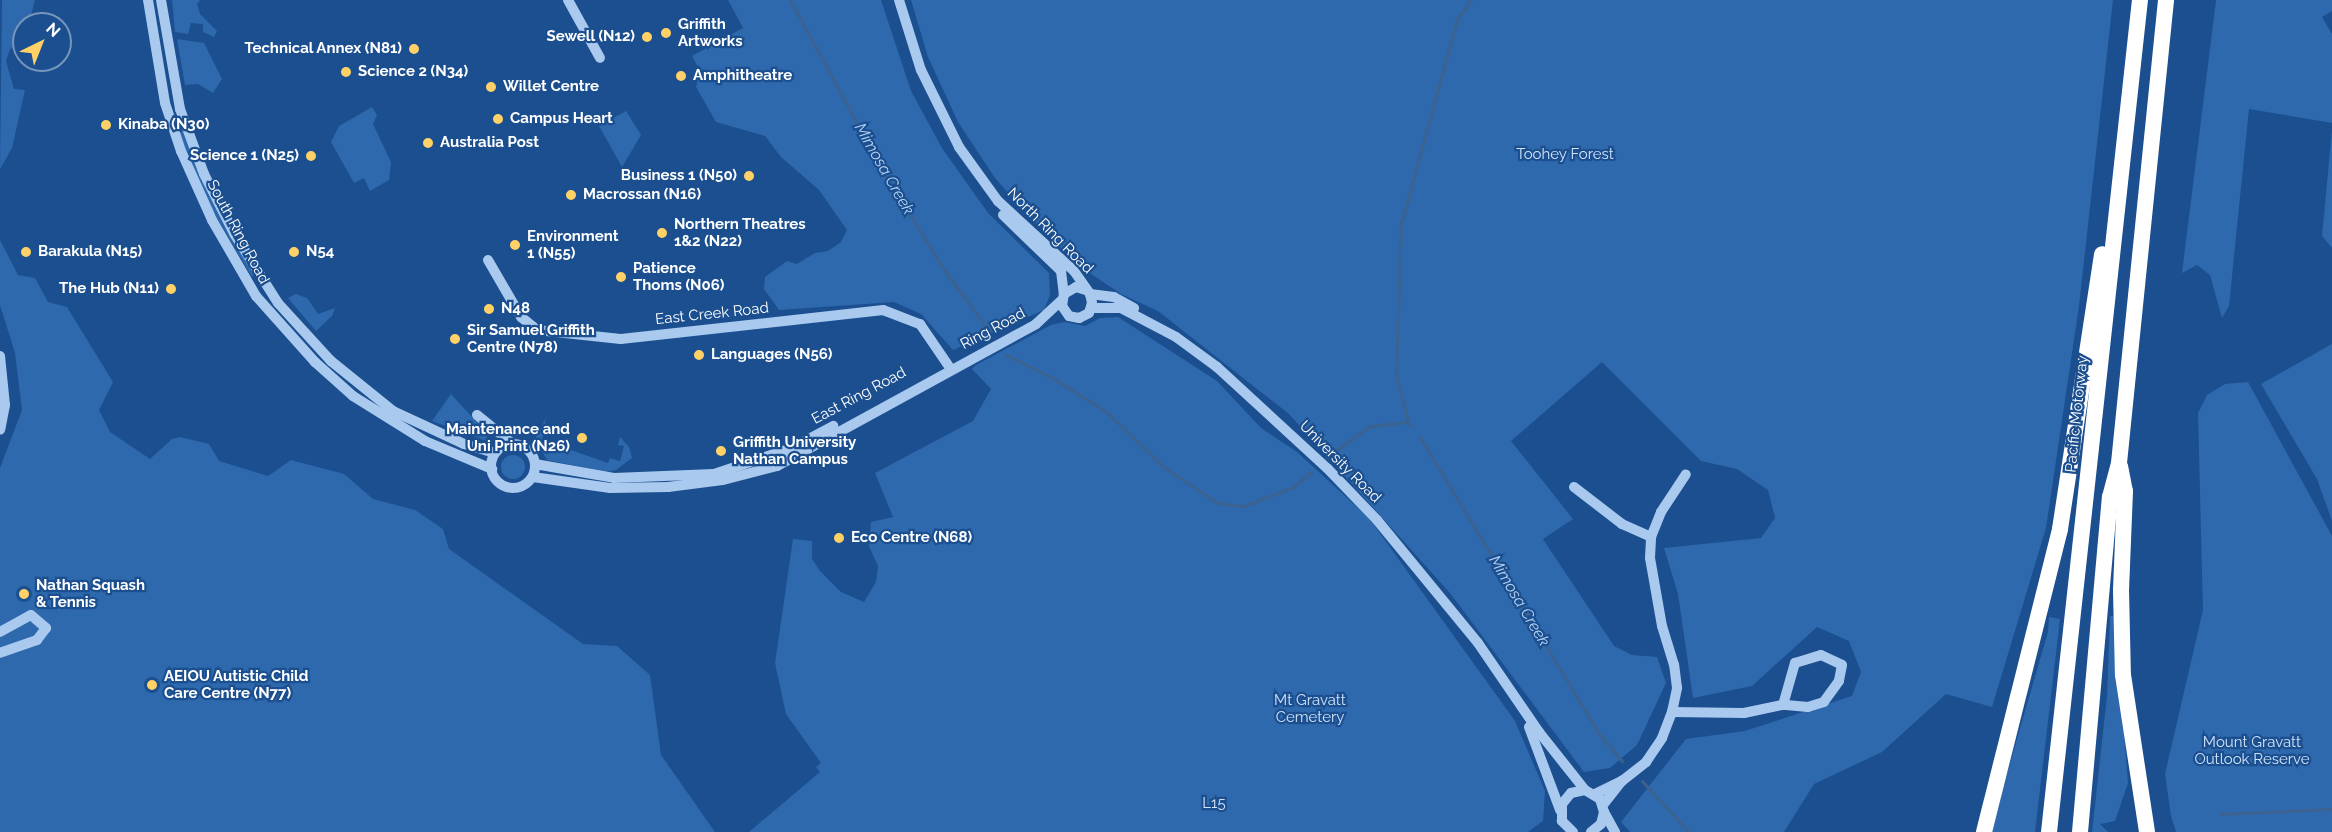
<!DOCTYPE html>
<html>
<head>
<meta charset="utf-8">
<style>
  body { margin:0 }
  #map { position:relative; width:2332px; height:832px; overflow:hidden; background:#1b4f8f; font-family:Raleway,sans-serif }
  div>[style] { position:absolute }
  [style*='--x'] { left:calc(var(--x)*1px); top:calc(var(--y)*1px); width:calc(var(--w)*1px); rotate:calc(var(--a)*1deg) }
  .green>* { inset:0; background:#2e69ad }
  .round { border-radius:50% }
  .stream>* { height:3px; margin:-1.5px; padding:0 1.5px; transform-origin:1.5px; border-radius:1.5px; background:#3c6290 }
  .minor>* { height:10px; margin:-5px; padding:0 5px; transform-origin:5px; border-radius:5px; background:#a9c9ee }
  .minor>.ring { margin:-5px; padding:0; box-sizing:content-box; background:none; border:10px solid #a9c9ee; border-radius:50% }
  .highway>* { height:16px; margin:-8px; padding:0 8px; transform-origin:8px; border-radius:8px; background:#fff }
  .dots>* { width:16px; height:16px; translate:-50% -50%; box-sizing:border-box; border:3px solid #1b4f8f; border-radius:50% }
  span { translate:-50% -50%; white-space:nowrap; text-align:center; line-height:1.15; -webkit-text-stroke:4.5px #1b4f8f; paint-order:stroke }
  .poi-label { font-size:15px; color:#fff; font-weight:700 }
  .left { translate:0 -50%; text-align:left }
  .right { translate:-100% -50%; text-align:right }
  .park-label { font-size:15px; color:#cfe3fa }
  .street-label { font-size:15px; color:#fff }
  .water-label { font-size:16px; color:#b5d3f5; font-style:italic }
  .north { position:absolute; left:12px; top:12px; width:60px; height:60px; box-sizing:border-box; background:#1b4f8f; border:2px solid #7695bc; border-radius:50%; rotate:43deg; font-size:16px; font-weight:700; line-height:24px; text-align:center; color:#fff }
  .north::after { content:''; display:block; margin:auto; width:21px; height:27px; background:#ffd166; clip-path:polygon(50% 0,100% 100%,50% 72%,0 100%) }
</style>
</head>
<body>
<div id="map">
  <div class="green">
    <div style="clip-path:polygon(2px 0,35px 0,29px 24px,24px 24px,24px 42px,10px 49px,6px 61px,14px 89px,25px 90px,12px 148px,0 169px)"></div>
    <div style="clip-path:polygon(172px 0,200px 0,197px 4px,200px 14px,217px 31px,214px 37px,203px 32px,203px 24px,191px 23px,188px 34px,175px 32px)"></div>
    <div style="clip-path:polygon(728px 0,881px 0,911px 91px,942px 148px,988px 213px,1049px 273px,1050px 295px,1044px 310px,953px 350px,921px 314px,894px 302px,779px 310px,764px 289px,765px 277px,787px 261px,797px 264px,815px 253px,828px 251px,841px 242px,847px 230px,819px 190px,781px 157px,765px 136px,716px 122px,696px 87px,700px 71px,692px 56px,743px 28px)"></div>
    <div style="clip-path:polygon(911px 0,2113px 0,2079px 306px,2046px 528px,1992px 707px,1946px 694px,1882px 752px,1814px 784px,1784px 832px,1630px 832px,1621px 822px,1686px 739px,1745px 731px,1852px 696px,1861px 672px,1849px 641px,1817px 627px,1752px 686px,1693px 698px,1678px 594px,1664px 548px,1761px 538px,1775px 518px,1768px 490px,1737px 469px,1701px 461px,1602px 362px,1511px 441px,1573px 519px,1543px 539px,1614px 646px,1632px 655px,1657px 657px,1666px 683px,1637px 745px,1610px 768px,1584px 772px,1450px 593px,1289px 414px,1158px 311px,1121px 294px,1078px 265px,1024px 211px,995px 178px,958px 122px,928px 57px)"></div>
    <div style="clip-path:polygon(2216px 0,2332px 0,2332px 11px,2322px 17px,2332px 34px,2332px 123px,2249px 109px,2229px 306px,2222px 318px,2210px 275px,2197px 265px,2182px 273px)"></div>
    <div style="clip-path:polygon(177px 39px,204px 43px,222px 79px,213px 93px,198px 84px,185px 85px)"></div>
    <div style="clip-path:polygon(372px 107px,377px 115px,373px 124px,391px 162px,389px 180px,370px 191px,364px 178px,354px 183px,331px 142px,339px 126px)"></div>
    <div style="clip-path:polygon(626px 111px,641px 135px,622px 167px,599px 126px)"></div>
    <div style="clip-path:polygon(2332px 130px,2332px 248px,2322px 236px)"></div>
    <div style="clip-path:polygon(183px 131px,254px 274px,252px 277px,206px 199px,179px 133px)"></div>
    <div style="clip-path:polygon(0 240px,18px 275px,35px 278px,48px 302px,67px 307px,113px 382px,99px 410px,110px 432px,150px 459px,172px 439px,180px 437px,209px 444px,219px 461px,268px 476px,291px 460px,344px 474px,373px 499px,415px 510px,443px 529px,449px 549px,583px 644px,617px 646px,650px 675px,661px 755px,715px 832px,0 832px,0 468px,22px 410px,15px 353px,0 305px)"></div>
    <div style="clip-path:polygon(296px 294px,307px 298px,318px 314px,335px 308px,332px 316px,316px 331px,288px 298px)"></div>
    <div style="clip-path:polygon(1118px 317px,1217px 381px,1261px 428px,1297px 452px,1369px 518px,1515px 721px,1545px 791px,1543px 821px,1528px 832px,749px 832px,820px 772px,816px 767px,821px 763px,786px 714px,775px 663px,793px 539px,812px 541px,812px 559px,820px 571px,841px 592px,864px 602px,876px 582px,878px 566px,869px 546px,871px 522px,893px 517px,875px 473px,973px 421px,991px 389px,972px 369px,976px 365px,1051px 325px,1064px 322px,1085px 326px,1100px 318px)"></div>
    <div style="clip-path:polygon(2332px 344px,2332px 521px,2317px 479px,2261px 384px)"></div>
    <div style="clip-path:polygon(2248px 382px,2332px 536px,2332px 832px,2176px 832px,2171px 816px,2165px 774px,2203px 610px,2198px 413px,2207px 395px,2225px 384px)"></div>
    <div style="clip-path:polygon(451px 394px,484px 430px,489px 442px,432px 421px)"></div>
    <div style="clip-path:polygon(546px 418px,542px 440px,608px 463px,610px 458px,620px 461px,624px 446px,618px 445px,620px 437px,629px 447px,632px 458px,616px 470px,605px 472px,547px 460px,535px 439px)"></div>
    <div class="round" style="left:501px;top:455px;width:24px;height:24px"></div>
    <div style="clip-path:polygon(2110px 616px,2115px 616px,2128px 783px,2115px 821px,2100px 824px,2108px 832px,2092px 832px,2107px 696px)"></div>
    <div style="clip-path:polygon(2049px 617px,2060px 619px,2035px 832px,1990px 832px,2048px 632px)"></div>
  </div>
  <div class="stream">
    <div style="--x:790;--y:0;--w:200;--a:61.4"></div>
    <div style="--x:886;--y:176;--w:112;--a:58.2"></div>
    <div style="--x:945;--y:271;--w:76;--a:53.6"></div>
    <div style="--x:1006;--y:355;--w:50;--a:26.1"></div>
    <div style="--x:1051;--y:377;--w:64;--a:32.2"></div>
    <div style="--x:1105;--y:411;--w:83;--a:43.5"></div>
    <div style="--x:1165;--y:468;--w:64;--a:33.4"></div>
    <div style="--x:1218;--y:503;--w:26;--a:7"></div>
    <div style="--x:1244;--y:506;--w:53;--a:-21.2"></div>
    <div style="--x:1293;--y:487;--w:23;--a:-40"></div>
    <div style="--x:1408;--y:422;--w:50;--a:-103.8"></div>
    <div style="--x:1396;--y:373;--w:149;--a:-88.1"></div>
    <div style="--x:1401;--y:224;--w:213;--a:-74.7"></div>
    <div style="--x:1457;--y:19;--w:24;--a:-54"></div>
    <div style="--x:1420;--y:437;--w:348;--a:58.9"></div>
    <div style="--x:1600;--y:735;--w:34;--a:50"></div>
    <div style="--x:1327;--y:457;--w:53;--a:-35.8"></div>
    <div style="--x:1370;--y:426;--w:38;--a:-6"></div>
    <div style="--x:1408;--y:422;--w:4;--a:56"></div>
    <div style="--x:1642;--y:781;--w:69;--a:47.3"></div>
    <div style="--x:2221;--y:814;--w:111;--a:-2.6"></div>
  </div>
  <div class="minor">
    <div style="--x:148;--y:0;--w:104;--a:80.6"></div>
    <div style="--x:165;--y:103;--w:51;--a:71.6"></div>
    <div style="--x:181;--y:151;--w:76;--a:65.8"></div>
    <div style="--x:212;--y:220;--w:88;--a:59.9"></div>
    <div style="--x:256;--y:296;--w:89;--a:48.2"></div>
    <div style="--x:315;--y:362;--w:51;--a:41.8"></div>
    <div style="--x:353;--y:396;--w:85;--a:32"></div>
    <div style="--x:425;--y:441;--w:73;--a:22.7"></div>
    <div style="--x:161;--y:0;--w:111;--a:80.1"></div>
    <div style="--x:180;--y:109;--w:69;--a:69.7"></div>
    <div style="--x:204;--y:174;--w:68;--a:63.1"></div>
    <div style="--x:235;--y:235;--w:80;--a:57.7"></div>
    <div style="--x:278;--y:303;--w:79;--a:47.6"></div>
    <div style="--x:331;--y:361;--w:80;--a:38.9"></div>
    <div style="--x:393;--y:411;--w:78;--a:24.9"></div>
    <div style="--x:464;--y:444;--w:32;--a:16"></div>
    <div style="--x:568;--y:0;--w:66;--a:61.1"></div>
    <div style="--x:899;--y:0;--w:73;--a:72.6"></div>
    <div style="--x:921;--y:70;--w:86;--a:63.7"></div>
    <div style="--x:959;--y:147;--w:67;--a:54.2"></div>
    <div style="--x:998;--y:201;--w:103;--a:42.6"></div>
    <div style="--x:1074;--y:271;--w:28;--a:55"></div>
    <div style="--x:1090;--y:294;--w:9;--a:77"></div>
    <div style="--x:1092;--y:303;--w:10;--a:107"></div>
    <div style="--x:1089;--y:313;--w:11;--a:153"></div>
    <div style="--x:1079;--y:318;--w:10;--a:-169"></div>
    <div style="--x:1069;--y:316;--w:12;--a:-125"></div>
    <div style="--x:1062;--y:306;--w:12;--a:-81"></div>
    <div style="--x:1064;--y:294;--w:14;--a:-30"></div>
    <div style="--x:1076;--y:287;--w:10;--a:17"></div>
    <div style="--x:1003;--y:215;--w:81;--a:44"></div>
    <div style="--x:1061;--y:271;--w:23;--a:83"></div>
    <div style="--x:488;--y:260;--w:66;--a:59.9"></div>
    <div style="--x:521;--y:317;--w:21;--a:39"></div>
    <div style="--x:537;--y:330;--w:84;--a:6.1"></div>
    <div style="--x:621;--y:339;--w:264;--a:-6.3"></div>
    <div style="--x:883;--y:310;--w:40;--a:21"></div>
    <div style="--x:920;--y:324;--w:53;--a:55.7"></div>
    <div style="--x:1090;--y:294;--w:24;--a:7"></div>
    <div style="--x:1114;--y:297;--w:23;--a:29"></div>
    <div style="--x:1091;--y:308;--w:30;--a:0"></div>
    <div style="--x:1121;--y:308;--w:62;--a:27.8"></div>
    <div style="--x:1176;--y:337;--w:51;--a:36.2"></div>
    <div style="--x:1217;--y:367;--w:149;--a:42.6"></div>
    <div style="--x:1327;--y:468;--w:72;--a:46.1"></div>
    <div style="--x:1377;--y:520;--w:159;--a:50.6"></div>
    <div style="--x:1478;--y:643;--w:108;--a:55.6"></div>
    <div style="--x:1539;--y:732;--w:74;--a:51.6"></div>
    <div style="--x:0;--y:356;--w:49;--a:84.2"></div>
    <div style="--x:5;--y:405;--w:25;--a:101"></div>
    <div style="--x:477;--y:415;--w:46;--a:38.9"></div>
    <div class="ring" style="left:491px;top:444px;width:34px;height:34px"></div>
    <div style="--x:535;--y:464;--w:80;--a:10"></div>
    <div style="--x:614;--y:478;--w:100;--a:-2.3"></div>
    <div style="--x:714;--y:474;--w:82;--a:-18.4"></div>
    <div style="--x:792;--y:448;--w:47;--a:-28.2"></div>
    <div style="--x:533;--y:477;--w:78;--a:8.1"></div>
    <div style="--x:610;--y:488;--w:58;--a:-1"></div>
    <div style="--x:668;--y:487;--w:55;--a:-7.3"></div>
    <div style="--x:723;--y:480;--w:56;--a:-14.5"></div>
    <div style="--x:777;--y:466;--w:295;--a:-28.7"></div>
    <div style="--x:1036;--y:324;--w:34;--a:-43"></div>
    <div style="--x:1574;--y:487;--w:61;--a:37.6"></div>
    <div style="--x:1622;--y:524;--w:32;--a:24"></div>
    <div style="--x:0;--y:632;--w:35;--a:-29"></div>
    <div style="--x:31;--y:615;--w:20;--a:41"></div>
    <div style="--x:46;--y:628;--w:15;--a:127"></div>
    <div style="--x:37;--y:640;--w:39;--a:161"></div>
    <div style="--x:1672;--y:712;--w:72;--a:0.8"></div>
    <div style="--x:1744;--y:713;--w:40;--a:-12"></div>
    <div style="--x:1783;--y:705;--w:44;--a:-74.1"></div>
    <div style="--x:1795;--y:663;--w:27;--a:-17"></div>
    <div style="--x:1821;--y:655;--w:23;--a:25"></div>
    <div style="--x:1842;--y:665;--w:16;--a:101"></div>
    <div style="--x:1839;--y:681;--w:26;--a:126"></div>
    <div style="--x:1824;--y:702;--w:17;--a:163"></div>
    <div style="--x:1808;--y:707;--w:25;--a:-175"></div>
    <div style="--x:1529;--y:727;--w:89;--a:69.5"></div>
    <div style="--x:1595;--y:794;--w:30;--a:-26"></div>
    <div style="--x:1622;--y:781;--w:31;--a:-38"></div>
    <div style="--x:1646;--y:762;--w:29;--a:-56"></div>
    <div style="--x:1662;--y:738;--w:28;--a:-69"></div>
    <div style="--x:1672;--y:712;--w:25;--a:-78"></div>
    <div style="--x:1677;--y:688;--w:23;--a:-97"></div>
    <div style="--x:1674;--y:665;--w:41;--a:-107.1"></div>
    <div style="--x:1662;--y:626;--w:69;--a:-100"></div>
    <div style="--x:1650;--y:558;--w:21;--a:-87"></div>
    <div style="--x:1651;--y:537;--w:27;--a:-68"></div>
    <div style="--x:1661;--y:512;--w:45;--a:-56.7"></div>
    <div style="--x:1603;--y:805;--w:31;--a:-52"></div>
    <div style="--x:1604;--y:812;--w:23;--a:61"></div>
    <div style="--x:1573;--y:832;--w:16;--a:-135"></div>
    <div style="--x:1562;--y:821;--w:17;--a:-90"></div>
    <div style="--x:1562;--y:804;--w:14;--a:-51"></div>
    <div style="--x:1571;--y:793;--w:14;--a:-12"></div>
    <div style="--x:1585;--y:790;--w:17;--a:31"></div>
    <div style="--x:1600;--y:799;--w:14;--a:73"></div>
    <div style="--x:1604;--y:812;--w:12;--a:104"></div>
    <div style="--x:1601;--y:824;--w:13;--a:141"></div>
  </div>
  <div class="highway">
    <div style="--x:2120;--y:466;--w:25;--a:79"></div>
    <div style="--x:2125;--y:491;--w:99;--a:92.3"></div>
    <div style="--x:2121;--y:590;--w:85;--a:88.7"></div>
    <div style="--x:2123;--y:675;--w:159;--a:81.3"></div>
    <div style="--x:1984;--y:832;--w:312;--a:-75.9"></div>
    <div style="--x:2060;--y:529;--w:278;--a:-81.3"></div>
    <div style="--x:2049;--y:832;--w:837;--a:-83.76"></div>
    <div style="--x:2080;--y:832;--w:336;--a:-84.9"></div>
    <div style="--x:2110;--y:497;--w:35;--a:-75"></div>
    <div style="--x:2119;--y:463;--w:465;--a:-84.2"></div>
  </div>
  <div class="dots">
    <div style="left:666px;top:33px;background:#ffd166"></div>
    <div style="left:647px;top:37px;background:#ffd166"></div>
    <div style="left:414px;top:49px;background:#ffd166"></div>
    <div style="left:346px;top:72px;background:#ffd166"></div>
    <div style="left:681px;top:76px;background:#ffd166"></div>
    <div style="left:491px;top:87px;background:#ffd166"></div>
    <div style="left:498px;top:119px;background:#ffd166"></div>
    <div style="left:106px;top:125px;background:#ffd166"></div>
    <div style="left:428px;top:143px;background:#ffd166"></div>
    <div style="left:311px;top:156px;background:#ffd166"></div>
    <div style="left:749px;top:176px;background:#ffd166"></div>
    <div style="left:571px;top:195px;background:#ffd166"></div>
    <div style="left:662px;top:233px;background:#ffd166"></div>
    <div style="left:515px;top:245px;background:#ffd166"></div>
    <div style="left:26px;top:252px;background:#ffd166"></div>
    <div style="left:294px;top:252px;background:#ffd166"></div>
    <div style="left:621px;top:277px;background:#ffd166"></div>
    <div style="left:171px;top:289px;background:#ffd166"></div>
    <div style="left:489px;top:309px;background:#ffd166"></div>
    <div style="left:455px;top:339px;background:#ffd166"></div>
    <div style="left:699px;top:355px;background:#ffd166"></div>
    <div style="left:582px;top:438px;background:#ffd166"></div>
    <div style="left:721px;top:451px;background:#ffd166"></div>
    <div style="left:839px;top:538px;background:#ffd166"></div>
    <div style="left:24px;top:594px;background:#ffd166"></div>
    <div style="left:152px;top:685px;background:#ffd166"></div>
  </div>
  <div class="poi-label">
    <span class="left" style="left:678px;top:33px">Griffith<br>Artworks</span>
    <span class="right" style="left:635px;top:37px">Sewell (N12)</span>
    <span class="right" style="left:402px;top:49px">Technical Annex (N81)</span>
    <span class="left" style="left:358px;top:72px">Science 2 (N34)</span>
    <span class="left" style="left:693px;top:76px">Amphitheatre</span>
    <span class="left" style="left:503px;top:87px">Willet Centre</span>
    <span class="left" style="left:510px;top:119px">Campus Heart</span>
    <span class="left" style="left:118px;top:125px">Kinaba (N30)</span>
    <span class="left" style="left:440px;top:143px">Australia Post</span>
    <span class="right" style="left:299px;top:156px">Science 1 (N25)</span>
    <span class="right" style="left:737px;top:176px">Business 1 (N50)</span>
    <span class="left" style="left:583px;top:195px">Macrossan (N16)</span>
    <span class="left" style="left:674px;top:233px">Northern Theatres<br>1&amp;2 (N22)</span>
    <span class="left" style="left:527px;top:245px">Environment<br>1 (N55)</span>
    <span class="left" style="left:38px;top:252px">Barakula (N15)</span>
    <span class="left" style="left:306px;top:252px">N54</span>
    <span class="left" style="left:633px;top:277px">Patience<br>Thoms (N06)</span>
    <span class="right" style="left:159px;top:289px">The Hub (N11)</span>
    <span class="left" style="left:501px;top:309px">N48</span>
    <span class="left" style="left:467px;top:339px">Sir Samuel Griffith<br>Centre (N78)</span>
    <span class="left" style="left:711px;top:355px">Languages (N56)</span>
    <span class="right" style="left:570px;top:438px">Maintenance and<br>Uni Print (N26)</span>
    <span class="left" style="left:733px;top:451px">Griffith University<br>Nathan Campus</span>
    <span class="left" style="left:851px;top:538px">Eco Centre (N68)</span>
    <span class="left" style="left:36px;top:594px">Nathan Squash<br>&amp; Tennis</span>
    <span class="left" style="left:164px;top:685px">AEIOU Autistic Child<br>Care Centre (N77)</span>
  </div>
  <div class="park-label">
    <span style="left:1565px;top:155px">Toohey Forest</span>
    <span style="left:1310px;top:709px">Mt Gravatt<br>Cemetery</span>
    <span style="left:2252px;top:751px">Mount Gravatt<br>Outlook Reserve</span>
    <span style="left:1214px;top:804px">L15</span>
  </div>
  <div class="street-label">
    <span style="left:1050px;top:231px;rotate:45deg">North Ring Road</span>
    <span style="left:238px;top:232px;rotate:62deg">South Ring Road</span>
    <span style="left:712px;top:314px;rotate:-6deg">East Creek Road</span>
    <span style="left:993px;top:329px;rotate:-28deg">Ring Road</span>
    <span style="left:859px;top:396px;rotate:-28deg">East Ring Road</span>
    <span style="left:2077px;top:414px;rotate:-84deg">Pacific Motorway</span>
    <span style="left:1340px;top:462px;rotate:45deg">University Road</span>
  </div>
  <div class="water-label">
    <span style="left:884px;top:169px;rotate:60deg">Mimosa Creek</span>
    <span style="left:1519px;top:601px;rotate:59deg">Mimosa Creek</span>
  </div>
  <div class="north">N</div>
</div>
</body>
</html>
